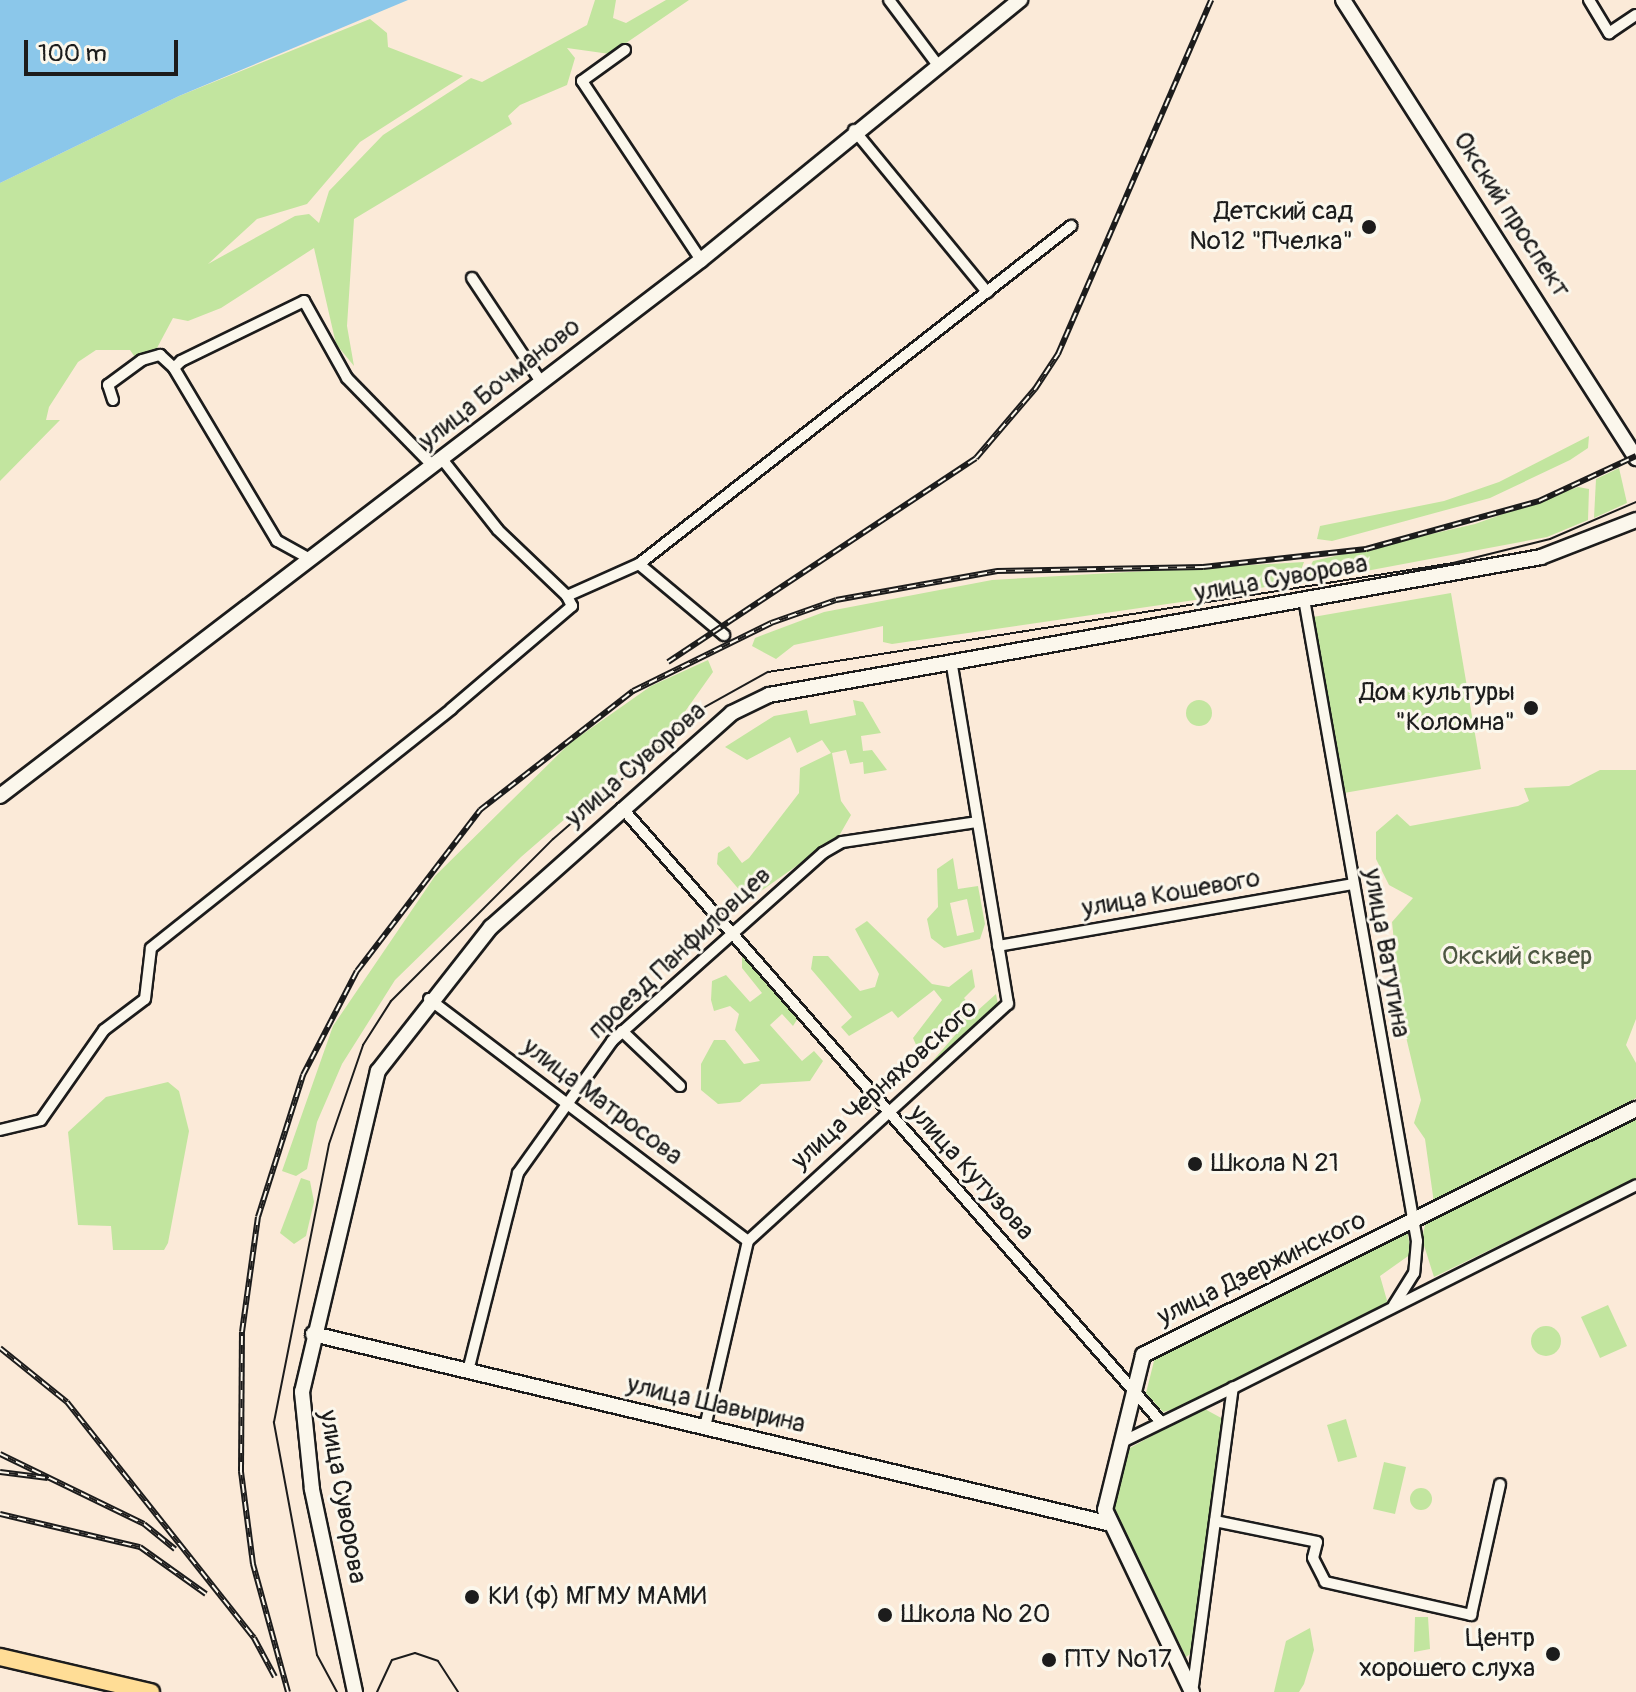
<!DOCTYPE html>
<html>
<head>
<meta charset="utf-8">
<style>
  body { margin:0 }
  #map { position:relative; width:1636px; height:1692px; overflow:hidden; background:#fbead8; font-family:Pangolin,sans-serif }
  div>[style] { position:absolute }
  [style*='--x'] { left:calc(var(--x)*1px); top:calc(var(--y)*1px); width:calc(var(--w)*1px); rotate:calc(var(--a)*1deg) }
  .green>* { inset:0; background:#c2e59f }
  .round { border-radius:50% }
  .water>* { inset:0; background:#8bc7ea }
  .roads { filter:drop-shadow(2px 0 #1c1c1c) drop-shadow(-2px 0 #1c1c1c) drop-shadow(0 2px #1c1c1c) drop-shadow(0 -2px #1c1c1c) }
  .street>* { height:10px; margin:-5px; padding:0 5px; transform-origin:5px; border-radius:5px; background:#fbf7ec }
  .secondary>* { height:14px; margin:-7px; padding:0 7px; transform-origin:7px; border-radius:7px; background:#fbf7ec }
  .primary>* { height:16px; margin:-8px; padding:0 8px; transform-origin:8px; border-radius:8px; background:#ffdd96 }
  .tram>* { height:2px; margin:-1px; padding:0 1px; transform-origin:1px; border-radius:1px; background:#1c1c1c }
  .rail>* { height:6px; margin-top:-3px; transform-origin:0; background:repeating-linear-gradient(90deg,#fbf7ec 0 9px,#1c1c1c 0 18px); box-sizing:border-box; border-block:2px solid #1c1c1c }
  .dots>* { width:22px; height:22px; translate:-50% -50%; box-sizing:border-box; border:4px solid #fbf7ec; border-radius:50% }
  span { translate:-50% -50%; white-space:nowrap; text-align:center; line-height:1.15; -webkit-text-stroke:6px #fbf7ec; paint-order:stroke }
  .poi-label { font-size:26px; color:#1c1c1c }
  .right { translate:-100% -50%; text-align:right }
  .left { translate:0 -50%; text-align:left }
  .street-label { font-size:26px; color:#1c1c1c }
  .park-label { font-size:26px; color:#4e5843 }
  .scale { position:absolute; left:24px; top:40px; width:154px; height:36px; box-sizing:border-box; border:4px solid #1c1c1c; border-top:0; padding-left:10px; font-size:24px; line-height:28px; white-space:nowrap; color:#1c1c1c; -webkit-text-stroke:6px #fbf7ec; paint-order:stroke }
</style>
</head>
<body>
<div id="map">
  <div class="green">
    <div style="clip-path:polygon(595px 0,616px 0,613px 18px,626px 23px,666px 0,689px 0,610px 54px,567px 48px,575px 58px,567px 85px,520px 105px,508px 116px,512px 124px,354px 219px,347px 326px,354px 366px,336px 344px,314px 248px,221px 308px,188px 321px,173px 318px,157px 348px,137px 360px,130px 350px,96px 350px,78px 362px,49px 407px,46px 420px,60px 420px,0 481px,0 183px,179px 96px,370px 19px,387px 33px,388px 47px,463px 76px,360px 142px,307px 204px,257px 219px,208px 264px,295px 216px,309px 214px,319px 223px,329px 191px,383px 135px,471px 78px,482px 82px,587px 25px)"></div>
    <div style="clip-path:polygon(1589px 436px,1588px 448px,1570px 460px,1490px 498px,1332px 541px,1317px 539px,1320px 526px,1444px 501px,1499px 482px)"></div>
    <div style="clip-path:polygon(1619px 468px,1627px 503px,1594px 518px,1596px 479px)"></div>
    <div style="clip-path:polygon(1578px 487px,1589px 489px,1588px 520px,1547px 537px,1302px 583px,1313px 561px,1475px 524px)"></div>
    <div style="clip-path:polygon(1304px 562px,1297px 581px,1195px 600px,892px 644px,883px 642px,883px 626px,794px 645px,776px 659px,752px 646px,755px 638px,824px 612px,992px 580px)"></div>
    <div style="clip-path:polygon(1451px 593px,1481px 769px,1344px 793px,1313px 617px)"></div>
    <div style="clip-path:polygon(708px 660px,713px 672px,679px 720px,521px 857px,395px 980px,342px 1064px,317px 1122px,307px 1169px,296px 1176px,282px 1171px,333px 1026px,435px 876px,570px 743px,651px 686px)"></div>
    <div style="clip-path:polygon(853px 700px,863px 702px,881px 733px,861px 736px,863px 751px,872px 750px,887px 770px,864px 774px,863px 762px,850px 764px,846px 750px,832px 753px,841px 801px,851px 815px,839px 836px,748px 900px,717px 864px,718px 853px,729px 846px,742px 863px,749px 858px,799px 793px,800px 768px,831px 753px,822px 740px,797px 753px,790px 737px,747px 760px,725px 747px,774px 716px,807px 710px,810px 724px,856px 715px)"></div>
    <div class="round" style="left:1186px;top:700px;width:26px;height:26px"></div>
    <div style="clip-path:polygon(1600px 770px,1636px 770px,1636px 1019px,1626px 1045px,1636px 1063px,1636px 1098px,1434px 1203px,1425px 1139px,1414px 1123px,1421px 1100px,1402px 1020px,1392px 922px,1413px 898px,1389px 885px,1376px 859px,1376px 832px,1397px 814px,1410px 826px,1518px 806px,1529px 801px,1524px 788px,1569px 786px)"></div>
    <div style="clip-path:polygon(evenodd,953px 858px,958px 889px,978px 886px,985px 924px,980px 939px,944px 948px,931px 938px,927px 919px,938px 907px,937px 869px,953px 858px,967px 899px,974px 932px,957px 936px,950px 903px,967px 899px)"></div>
    <div style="clip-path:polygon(867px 921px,932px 984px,949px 987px,972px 969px,975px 987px,964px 998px,976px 1012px,996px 994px,998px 1005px,930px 1064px,963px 1026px,952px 1015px,917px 1047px,913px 1038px,942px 1000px,934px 990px,898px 1018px,892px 1011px,849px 1036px,841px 1027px,852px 1017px,811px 969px,813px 956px,828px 956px,860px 991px,875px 987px,879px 974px,855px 929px)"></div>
    <div style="clip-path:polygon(742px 954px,798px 1018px,793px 1026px,782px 1014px,770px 1025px,802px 1061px,814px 1051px,823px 1061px,810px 1081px,761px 1084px,740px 1102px,718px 1104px,701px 1090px,701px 1064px,714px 1040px,725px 1040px,744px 1064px,760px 1061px,735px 1030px,739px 1014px,730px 1006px,714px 1011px,711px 1000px,712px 981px,726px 975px,750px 1002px,762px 993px,742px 968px)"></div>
    <div style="clip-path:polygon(168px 1082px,179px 1091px,189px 1131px,168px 1243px,164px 1250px,113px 1250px,111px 1226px,78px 1225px,68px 1132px,106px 1097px)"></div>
    <div style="clip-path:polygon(1636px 1117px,1636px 1179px,1434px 1277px,1422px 1239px,1426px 1220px)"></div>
    <div style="clip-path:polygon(301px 1178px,310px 1181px,314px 1202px,306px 1236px,294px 1244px,280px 1233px)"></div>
    <div style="clip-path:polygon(1407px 1228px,1411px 1254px,1380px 1276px,1388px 1304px,1181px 1407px,1163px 1412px,1146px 1393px,1156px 1353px)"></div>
    <div style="clip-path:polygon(1608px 1305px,1627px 1346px,1600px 1358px,1581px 1317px)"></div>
    <div class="round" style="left:1531px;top:1326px;width:30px;height:30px"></div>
    <div style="clip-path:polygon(1203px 1408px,1223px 1419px,1193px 1652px,1186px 1657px,1113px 1507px,1128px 1449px)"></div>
    <div style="clip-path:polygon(1346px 1419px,1357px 1457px,1338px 1462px,1327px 1425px)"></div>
    <div style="clip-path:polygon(1384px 1462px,1406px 1467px,1395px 1514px,1373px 1509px)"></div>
    <div class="round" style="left:1410px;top:1488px;width:22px;height:22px"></div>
    <div style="clip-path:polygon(1415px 1617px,1428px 1617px,1430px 1649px,1414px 1652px)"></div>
    <div style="clip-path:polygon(1310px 1628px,1314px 1650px,1304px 1684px,1299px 1692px,1274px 1692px,1286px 1641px)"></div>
  </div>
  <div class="water">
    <div style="clip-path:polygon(0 0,408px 0,179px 96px,0 183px)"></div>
  </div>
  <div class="roads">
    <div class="street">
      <div style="--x:889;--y:0;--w:80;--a:53.1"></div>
      <div style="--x:1589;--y:0;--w:39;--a:59"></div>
      <div style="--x:1609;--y:33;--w:32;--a:-34"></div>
      <div style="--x:625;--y:50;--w:53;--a:144.2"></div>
      <div style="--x:582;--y:81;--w:215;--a:56.4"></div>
      <div style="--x:854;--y:130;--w:210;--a:50.6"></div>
      <div style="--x:472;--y:278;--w:125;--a:56.4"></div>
      <div style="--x:113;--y:400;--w:16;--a:-108"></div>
      <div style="--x:108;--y:385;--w:42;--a:-36.3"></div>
      <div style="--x:142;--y:360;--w:19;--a:-16"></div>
      <div style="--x:160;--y:355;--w:19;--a:43"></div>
      <div style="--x:442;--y:459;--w:90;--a:51.7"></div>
      <div style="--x:498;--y:530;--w:95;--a:43.7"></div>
      <div style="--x:567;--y:596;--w:79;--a:-24"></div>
      <div style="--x:639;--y:564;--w:111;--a:39.9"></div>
      <div style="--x:310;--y:559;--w:38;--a:-151"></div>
      <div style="--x:277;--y:541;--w:201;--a:-120.8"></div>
      <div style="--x:174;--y:368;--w:10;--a:-45"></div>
      <div style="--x:181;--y:361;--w:137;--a:-26"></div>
      <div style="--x:304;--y:301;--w:88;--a:60.8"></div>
      <div style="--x:347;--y:378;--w:123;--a:45.7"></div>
      <div style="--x:639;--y:564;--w:549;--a:-38.04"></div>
      <div style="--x:1304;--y:599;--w:652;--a:80.02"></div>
      <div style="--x:1417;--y:1241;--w:32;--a:95"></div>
      <div style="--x:1414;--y:1273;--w:38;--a:122"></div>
      <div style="--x:622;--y:808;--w:817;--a:48.72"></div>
      <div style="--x:998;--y:946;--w:359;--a:-9.9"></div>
      <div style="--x:429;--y:999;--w:400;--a:37.2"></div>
      <div style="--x:622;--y:1031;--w:80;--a:43.5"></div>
      <div style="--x:0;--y:1130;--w:42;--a:-13.7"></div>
      <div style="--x:41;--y:1120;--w:110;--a:-55"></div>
      <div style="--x:104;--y:1030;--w:51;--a:-37.1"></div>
      <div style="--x:145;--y:999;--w:51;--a:-83.3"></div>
      <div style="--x:151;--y:948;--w:384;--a:-38.5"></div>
      <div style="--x:451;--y:709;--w:159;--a:-40.4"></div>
      <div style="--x:572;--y:606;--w:11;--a:-117"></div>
      <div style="--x:468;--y:1371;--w:204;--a:-75.8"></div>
      <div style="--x:518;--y:1173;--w:162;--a:-54.5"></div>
      <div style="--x:612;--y:1041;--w:283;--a:-41.7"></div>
      <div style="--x:823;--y:853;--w:22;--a:-30"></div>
      <div style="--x:842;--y:842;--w:136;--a:-8.4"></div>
      <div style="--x:705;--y:1427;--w:191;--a:-77"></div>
      <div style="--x:748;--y:1241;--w:352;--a:-42.4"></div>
      <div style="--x:1008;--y:1004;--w:348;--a:-99.4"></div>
      <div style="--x:1120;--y:1443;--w:126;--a:-26"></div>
      <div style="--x:1215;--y:1521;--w:104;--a:11.6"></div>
      <div style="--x:1317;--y:1542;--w:16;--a:104"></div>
      <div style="--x:1313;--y:1558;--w:27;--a:63"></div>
      <div style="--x:1325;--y:1582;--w:150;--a:12.7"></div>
      <div style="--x:1471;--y:1615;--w:134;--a:-77.5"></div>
      <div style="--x:1193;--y:1686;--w:301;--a:-82.4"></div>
      <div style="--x:1233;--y:1388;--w:451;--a:-26.7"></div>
    </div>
    <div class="secondary">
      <div style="--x:1343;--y:0;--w:544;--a:57.39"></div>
      <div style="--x:0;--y:796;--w:882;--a:-37.4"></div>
      <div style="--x:701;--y:260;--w:412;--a:-39.2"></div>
      <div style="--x:313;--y:1334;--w:816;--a:13.39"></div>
      <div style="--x:355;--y:1692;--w:208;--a:-102"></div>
      <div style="--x:312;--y:1489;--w:98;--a:-95.9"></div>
      <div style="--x:302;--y:1392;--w:330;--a:-76.7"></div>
      <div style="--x:378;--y:1071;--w:183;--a:-51.9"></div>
      <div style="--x:491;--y:927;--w:322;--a:-41.6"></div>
      <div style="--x:732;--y:713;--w:41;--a:-25.9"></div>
      <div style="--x:769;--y:695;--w:784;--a:-10.13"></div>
      <div style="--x:1541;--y:557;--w:102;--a:-21.3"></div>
      <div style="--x:1192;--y:1692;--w:202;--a:-115.5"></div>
      <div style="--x:1105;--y:1510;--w:160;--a:-76.2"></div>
      <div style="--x:1143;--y:1355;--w:551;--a:-26.52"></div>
    </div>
    <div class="primary">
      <div style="--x:0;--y:1657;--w:155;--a:13.1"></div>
    </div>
  </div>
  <div class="tram">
    <div style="--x:337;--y:1692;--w:42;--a:-118.4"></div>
    <div style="--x:317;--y:1655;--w:237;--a:-100.5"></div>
    <div style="--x:274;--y:1422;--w:283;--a:-78.8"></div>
    <div style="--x:329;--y:1144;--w:105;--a:-71"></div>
    <div style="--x:363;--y:1045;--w:52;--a:-57.5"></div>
    <div style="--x:391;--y:1001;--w:229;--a:-45"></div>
    <div style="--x:553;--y:839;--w:201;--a:-41"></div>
    <div style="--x:705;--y:707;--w:72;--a:-29.1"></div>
    <div style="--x:768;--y:672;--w:694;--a:-9.04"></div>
    <div style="--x:1453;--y:563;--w:100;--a:-13.9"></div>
    <div style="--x:1550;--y:539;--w:94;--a:-23.3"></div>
    <div style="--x:377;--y:1692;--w:35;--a:-65"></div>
    <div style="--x:392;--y:1660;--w:24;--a:-17"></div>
    <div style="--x:415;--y:1653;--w:24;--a:19"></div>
    <div style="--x:438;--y:1661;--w:37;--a:57"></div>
  </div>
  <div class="rail">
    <div style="--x:668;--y:662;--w:369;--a:-33.5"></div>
    <div style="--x:976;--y:458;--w:91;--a:-49.5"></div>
    <div style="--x:1035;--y:389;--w:42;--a:-56.7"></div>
    <div style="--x:1058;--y:354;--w:386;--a:-66.6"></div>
    <div style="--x:0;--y:1348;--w:86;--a:38.9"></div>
    <div style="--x:67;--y:1402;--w:301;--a:51.6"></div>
    <div style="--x:254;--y:1638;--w:44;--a:61.7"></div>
    <div style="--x:0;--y:1454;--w:160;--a:25.9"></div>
    <div style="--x:144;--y:1524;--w:40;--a:39"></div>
    <div style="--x:0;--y:1472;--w:48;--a:7.1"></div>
    <div style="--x:0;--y:1514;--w:144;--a:13.3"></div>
    <div style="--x:140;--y:1547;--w:81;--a:35.5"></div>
    <div style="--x:288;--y:1692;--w:133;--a:-105.3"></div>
    <div style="--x:253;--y:1564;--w:94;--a:-97.4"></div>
    <div style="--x:241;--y:1471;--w:139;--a:-89.6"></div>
    <div style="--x:242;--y:1332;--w:116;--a:-82.1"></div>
    <div style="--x:258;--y:1217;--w:149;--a:-72.4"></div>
    <div style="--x:303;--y:1075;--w:117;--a:-62.6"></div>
    <div style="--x:357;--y:971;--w:203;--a:-52.6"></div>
    <div style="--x:480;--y:810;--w:194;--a:-37.9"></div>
    <div style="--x:633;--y:691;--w:154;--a:-26.2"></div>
    <div style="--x:771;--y:623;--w:69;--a:-19.5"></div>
    <div style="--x:836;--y:600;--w:164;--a:-10.2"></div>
    <div style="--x:997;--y:571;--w:206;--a:-1.1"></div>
    <div style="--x:1203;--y:567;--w:164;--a:-6.3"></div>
    <div style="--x:1366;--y:549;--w:180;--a:-15.5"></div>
    <div style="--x:1539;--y:501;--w:107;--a:-24.9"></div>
  </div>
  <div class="dots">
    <div style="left:1369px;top:227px;background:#1c1c1c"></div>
    <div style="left:1531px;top:708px;background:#1c1c1c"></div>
    <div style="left:1195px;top:1164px;background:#1c1c1c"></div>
    <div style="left:472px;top:1597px;background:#1c1c1c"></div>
    <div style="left:885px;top:1615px;background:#1c1c1c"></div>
    <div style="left:1553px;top:1654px;background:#1c1c1c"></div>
    <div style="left:1049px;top:1660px;background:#1c1c1c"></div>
  </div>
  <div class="poi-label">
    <span class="right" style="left:1353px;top:227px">Детский сад<br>№12 "Пчелка"</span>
    <span class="right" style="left:1515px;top:708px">Дом культуры<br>"Коломна"</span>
    <span class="left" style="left:1211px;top:1164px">Школа N 21</span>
    <span class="left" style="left:488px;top:1597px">КИ (ф) МГМУ МАМИ</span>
    <span class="left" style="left:901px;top:1615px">Школа № 20</span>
    <span class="right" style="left:1535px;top:1654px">Центр<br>хорошего слуха</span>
    <span class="left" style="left:1065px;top:1660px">ПТУ №17</span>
  </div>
  <div class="street-label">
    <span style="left:1511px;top:215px;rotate:57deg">Окский проспект</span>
    <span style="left:500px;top:384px;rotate:-38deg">улица Бочманово</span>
    <span style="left:1281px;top:579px;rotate:-10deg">улица Суворова</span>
    <span style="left:636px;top:765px;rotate:-41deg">улица Суворова</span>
    <span style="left:1171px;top:894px;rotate:-10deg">улица Кошевого</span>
    <span style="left:680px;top:953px;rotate:-43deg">проезд Панфиловцев</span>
    <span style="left:1386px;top:953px;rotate:80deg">улица Ватутина</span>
    <span style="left:885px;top:1085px;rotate:-42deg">улица Черняховского</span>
    <span style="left:602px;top:1102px;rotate:37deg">улица Матросова</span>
    <span style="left:971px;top:1173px;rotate:48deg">улица Кутузова</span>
    <span style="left:1262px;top:1269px;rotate:-26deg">улица Дзержинского</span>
    <span style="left:716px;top:1405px;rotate:13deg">улица Шавырина</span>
    <span style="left:342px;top:1497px;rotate:80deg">улица Суворова</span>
  </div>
  <div class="park-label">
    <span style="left:1517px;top:957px">Окский сквер</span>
  </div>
  <div class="scale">100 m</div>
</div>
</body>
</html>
